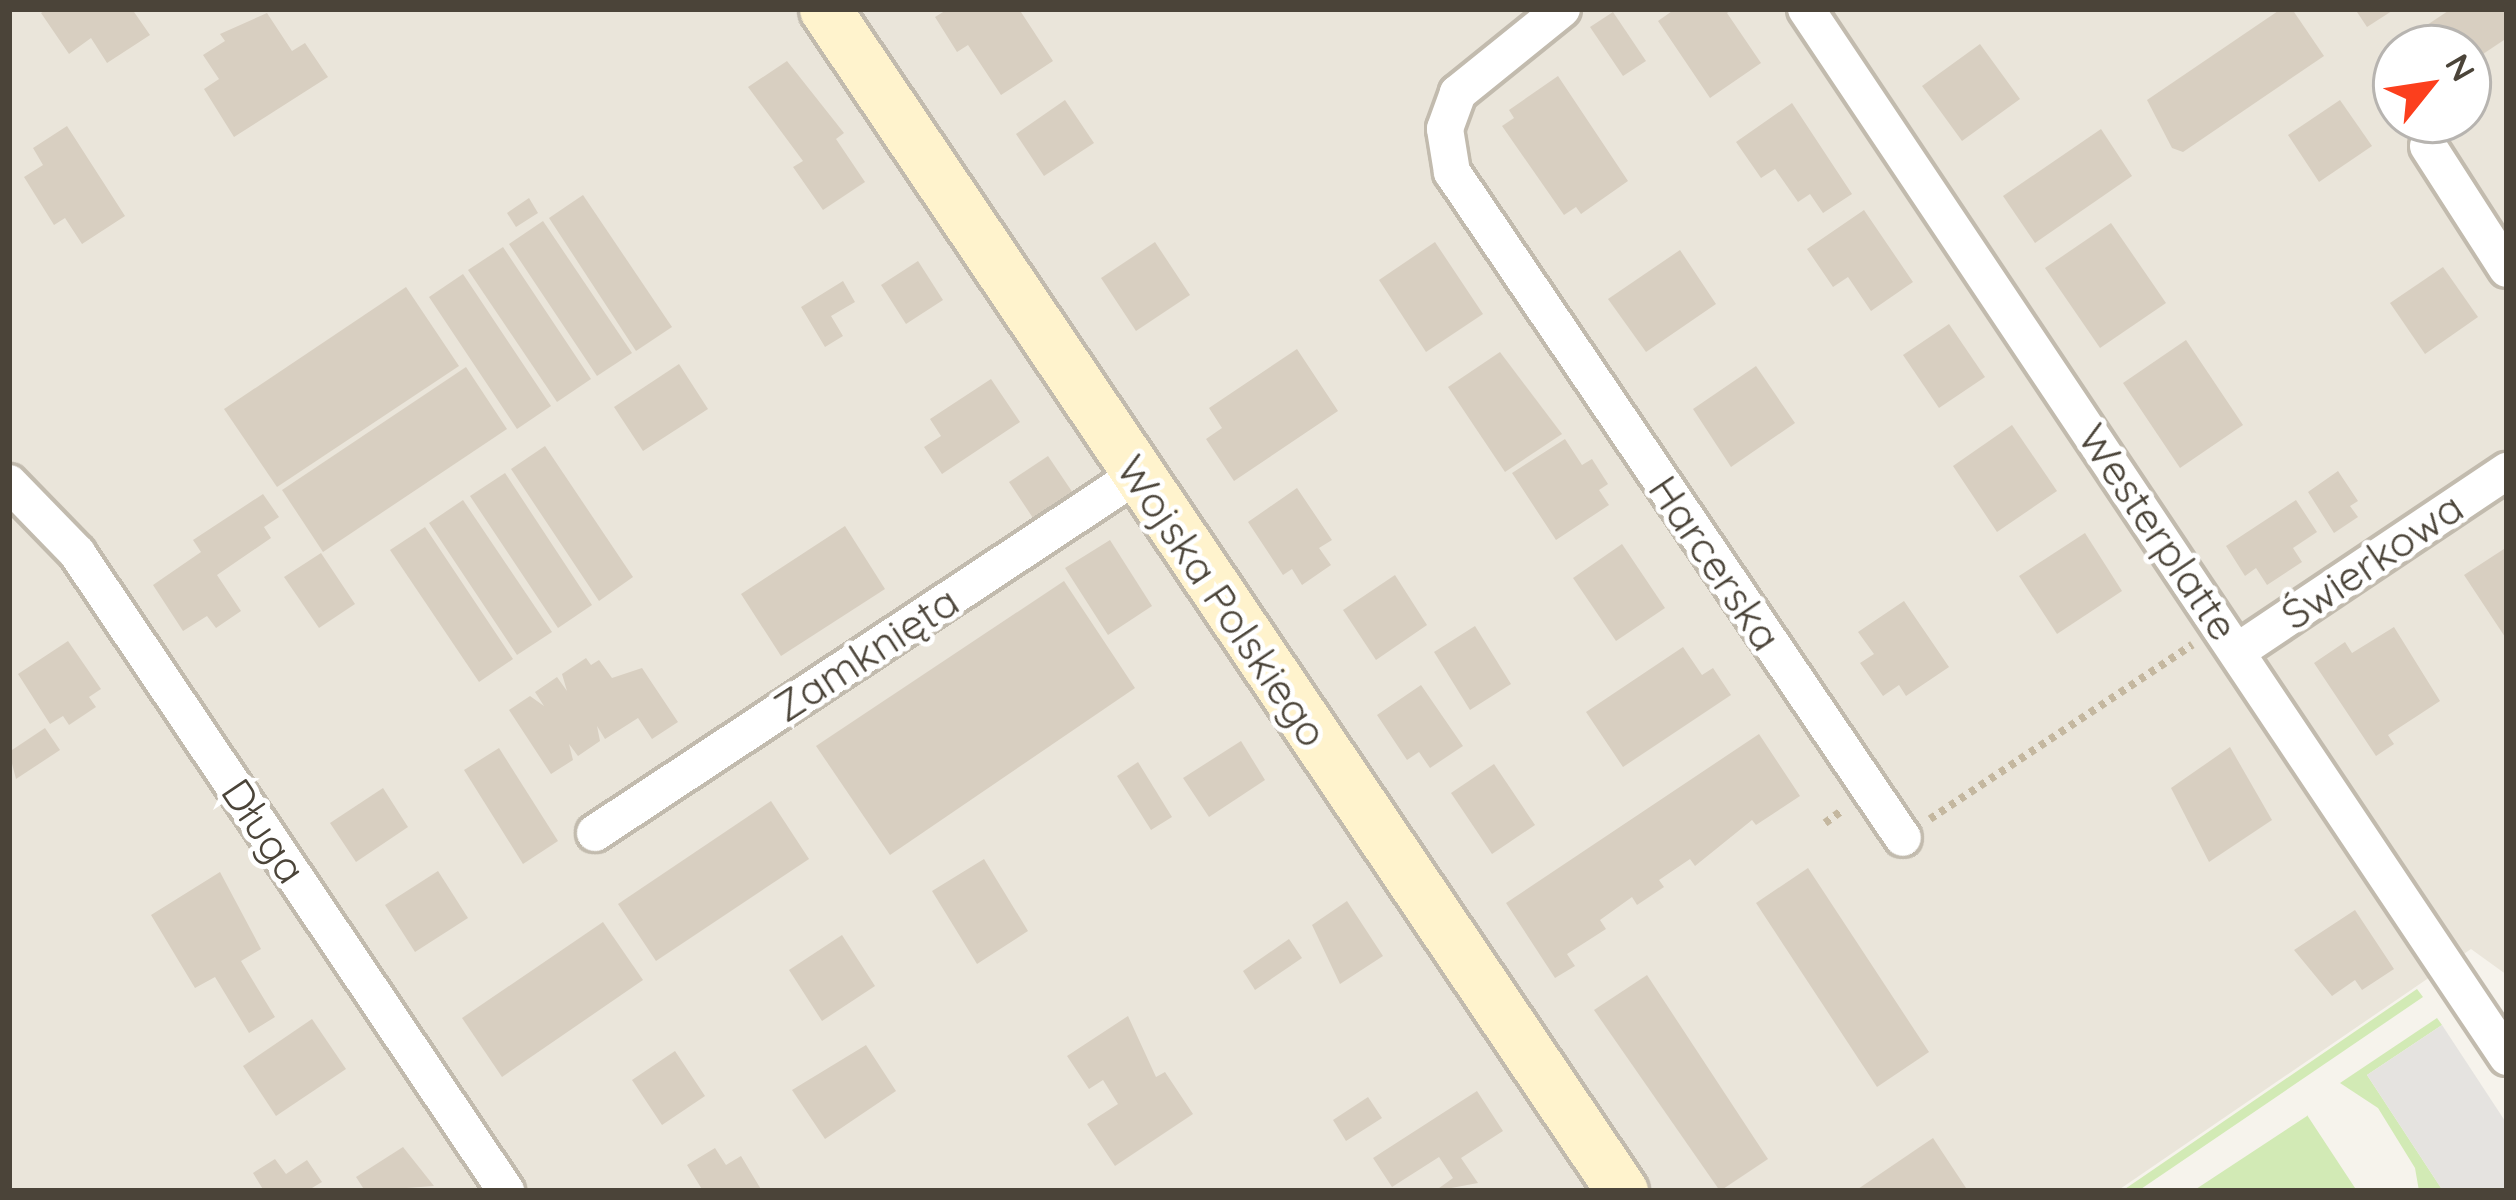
<!DOCTYPE html>
<html>
<head>
<meta charset="utf-8">
<style>
  body { margin:0 }
  #map { position:relative; width:2516px; height:1200px; overflow:hidden; background:#f6f3ec; font-family:Quicksand,sans-serif }
  div>[style] { position:absolute }
  [style*='--x'] { left:calc(var(--x)*1px); top:calc(var(--y)*1px); width:calc(var(--w)*1px); rotate:calc(var(--a)*1deg) }
  .residential>* { inset:0; background:#eae5da }
  .green>* { inset:0; background:#d2eab5 }
  .parking>* { inset:0; background:#e5e3e0 }
  .building>* { inset:0; background:#d8cfc1 }
  .path>* { height:8px; margin-top:-4px; transform-origin:0; background:repeating-linear-gradient(90deg,#c4b79f 0 6px,transparent 0 12px) }
  .roads { filter:drop-shadow(3px 0 #c2bbae) drop-shadow(-3px 0 #c2bbae) drop-shadow(0 3px #c2bbae) drop-shadow(0 -3px #c2bbae) }
  .street>* { height:36px; margin:-18px; padding:0 18px; transform-origin:18px; border-radius:18px; background:#fff }
  .secondary>* { height:51px; margin:-25.5px; padding:0 25.5px; transform-origin:25.5px; border-radius:25.5px; background:#fff3cd }
  span { translate:-50% -50%; white-space:nowrap; text-align:center; line-height:1.15; -webkit-text-stroke:10px #fff; paint-order:stroke }
  .street-label { font-size:42px; color:#4b4439 }
  .frame { position:absolute; inset:0; border:12px solid #4b4439; pointer-events:none }
  .north { position:absolute; left:2372px; top:24px; width:120px; height:120px; box-sizing:border-box; background:#fff; border:3px solid #b7b4b0; border-radius:50%; rotate:60deg; font-size:33px; font-weight:700; line-height:48px; text-align:center; color:#4b4439 }
  .north::after { content:''; display:block; margin:auto; width:42px; height:54px; background:#fc3f1d; clip-path:polygon(50% 0,100% 100%,50% 72%,0 100%) }
</style>
</head>
<body>
<div id="map">
  <div class="residential">
    <div style="clip-path:polygon(evenodd,9px 9px,2507px 9px,2507px 975px,2471px 949px,2117px 1191px,9px 1191px,9px 9px,2396px 48px,2468px 48px,2468px 120px,2396px 120px,2396px 48px)"></div>
  </div>
  <div class="green">
    <div style="clip-path:polygon(2417px 989px,2423px 997px,2138px 1191px,2122px 1191px)"></div>
    <div style="clip-path:polygon(2437px 1018px,2442px 1025px,2367px 1075px,2443px 1191px,2419px 1191px,2415px 1168px,2378px 1108px,2340px 1083px)"></div>
    <div style="clip-path:polygon(2307px 1115px,2357px 1191px,2193px 1191px,2307px 1116px)"></div>
  </div>
  <div class="parking">
    <div style="clip-path:polygon(2442px 1025px,2507px 1124px,2507px 1191px,2443px 1191px,2367px 1075px)"></div>
  </div>
  <div class="building">
    <div style="clip-path:polygon(47px 9px,132px 9px,150px 35px,107px 63px,91px 38px,69px 54px,41px 13px)"></div>
    <div style="clip-path:polygon(948px 9px,1019px 9px,1053px 61px,1001px 95px,968px 45px,957px 52px,935px 17px)"></div>
    <div style="clip-path:polygon(1675px 9px,1733px 9px,1727px 13px,1761px 63px,1710px 98px,1658px 21px)"></div>
    <div style="clip-path:polygon(2281px 9px,2292px 9px,2324px 56px,2183px 152px,2172px 148px,2147px 100px)"></div>
    <div style="clip-path:polygon(2355px 9px,2395px 9px,2367px 27px)"></div>
    <div style="clip-path:polygon(2451px 9px,2507px 9px,2507px 38px,2468px 64px,2468px 48px,2434px 48px,2421px 29px)"></div>
    <div style="clip-path:polygon(1613px 12px,1646px 61px,1623px 76px,1590px 27px)"></div>
    <div style="clip-path:polygon(267px 13px,292px 51px,305px 43px,328px 77px,234px 137px,204px 89px,219px 79px,203px 55px,225px 41px,220px 34px)"></div>
    <div style="clip-path:polygon(1980px 44px,2020px 99px,1962px 141px,1922px 86px)"></div>
    <div style="clip-path:polygon(787px 61px,844px 133px,836px 139px,865px 182px,823px 210px,793px 167px,803px 161px,748px 87px)"></div>
    <div style="clip-path:polygon(1558px 76px,1628px 181px,1581px 214px,1576px 207px,1564px 215px,1502px 126px,1514px 118px,1509px 110px)"></div>
    <div style="clip-path:polygon(1065px 100px,1094px 143px,1044px 176px,1016px 134px)"></div>
    <div style="clip-path:polygon(2340px 100px,2372px 146px,2319px 182px,2288px 135px)"></div>
    <div style="clip-path:polygon(1792px 103px,1852px 194px,1823px 213px,1810px 194px,1798px 202px,1775px 169px,1761px 178px,1736px 142px)"></div>
    <div style="clip-path:polygon(67px 126px,125px 216px,82px 244px,65px 218px,54px 225px,24px 177px,43px 165px,33px 148px)"></div>
    <div style="clip-path:polygon(2101px 129px,2132px 176px,2035px 243px,2003px 196px)"></div>
    <div style="clip-path:polygon(583px 195px,672px 327px,636px 351px,549px 218px)"></div>
    <div style="clip-path:polygon(529px 198px,538px 213px,516px 227px,507px 213px)"></div>
    <div style="clip-path:polygon(1864px 210px,1913px 282px,1871px 311px,1848px 277px,1833px 287px,1807px 249px)"></div>
    <div style="clip-path:polygon(543px 221px,632px 353px,597px 376px,509px 244px)"></div>
    <div style="clip-path:polygon(2111px 223px,2166px 303px,2100px 348px,2045px 268px)"></div>
    <div style="clip-path:polygon(1155px 242px,1190px 295px,1136px 331px,1101px 278px)"></div>
    <div style="clip-path:polygon(1435px 242px,1483px 314px,1426px 352px,1379px 280px)"></div>
    <div style="clip-path:polygon(503px 247px,591px 379px,557px 402px,468px 270px)"></div>
    <div style="clip-path:polygon(1680px 250px,1716px 304px,1646px 352px,1608px 299px)"></div>
    <div style="clip-path:polygon(918px 261px,943px 300px,906px 324px,881px 285px)"></div>
    <div style="clip-path:polygon(2443px 267px,2478px 317px,2425px 354px,2390px 303px)"></div>
    <div style="clip-path:polygon(463px 274px,551px 406px,517px 429px,429px 297px)"></div>
    <div style="clip-path:polygon(843px 281px,855px 302px,831px 316px,843px 336px,825px 347px,801px 307px)"></div>
    <div style="clip-path:polygon(406px 287px,459px 366px,277px 487px,224px 409px)"></div>
    <div style="clip-path:polygon(1949px 324px,1985px 377px,1939px 408px,1903px 355px)"></div>
    <div style="clip-path:polygon(2186px 340px,2243px 425px,2180px 468px,2123px 383px)"></div>
    <div style="clip-path:polygon(1297px 349px,1338px 411px,1234px 481px,1206px 439px,1222px 428px,1209px 408px)"></div>
    <div style="clip-path:polygon(1500px 352px,1562px 434px,1505px 472px,1448px 387px)"></div>
    <div style="clip-path:polygon(679px 364px,708px 409px,643px 451px,614px 407px)"></div>
    <div style="clip-path:polygon(1756px 366px,1795px 423px,1731px 467px,1693px 409px)"></div>
    <div style="clip-path:polygon(466px 367px,507px 429px,323px 552px,282px 490px)"></div>
    <div style="clip-path:polygon(991px 379px,1020px 422px,942px 474px,924px 447px,941px 436px,930px 419px)"></div>
    <div style="clip-path:polygon(2012px 425px,2057px 491px,1997px 532px,1953px 466px)"></div>
    <div style="clip-path:polygon(1565px 439px,1582px 465px,1592px 459px,1608px 484px,1599px 490px,1609px 505px,1556px 540px,1512px 473px)"></div>
    <div style="clip-path:polygon(545px 446px,633px 577px,599px 601px,511px 469px)"></div>
    <div style="clip-path:polygon(1048px 456px,1075px 496px,1035px 521px,1009px 482px)"></div>
    <div style="clip-path:polygon(2338px 471px,2358px 501px,2350px 506px,2358px 517px,2334px 533px,2308px 492px)"></div>
    <div style="clip-path:polygon(505px 473px,592px 605px,558px 628px,470px 496px)"></div>
    <div style="clip-path:polygon(1297px 488px,1332px 540px,1319px 548px,1331px 565px,1302px 585px,1292px 569px,1283px 575px,1248px 522px)"></div>
    <div style="clip-path:polygon(263px 494px,279px 517px,264px 527px,271px 538px,217px 575px,241px 611px,216px 628px,207px 616px,183px 631px,153px 585px,201px 552px,193px 540px)"></div>
    <div style="clip-path:polygon(463px 500px,552px 632px,517px 655px,429px 523px)"></div>
    <div style="clip-path:polygon(2296px 500px,2317px 532px,2293px 548px,2302px 562px,2267px 585px,2256px 568px,2245px 576px,2226px 546px)"></div>
    <div style="clip-path:polygon(845px 526px,885px 589px,781px 656px,741px 594px)"></div>
    <div style="clip-path:polygon(425px 527px,513px 659px,479px 682px,390px 550px)"></div>
    <div style="clip-path:polygon(2085px 533px,2122px 591px,2057px 634px,2019px 576px)"></div>
    <div style="clip-path:polygon(1110px 540px,1152px 606px,1108px 635px,1065px 568px)"></div>
    <div style="clip-path:polygon(1622px 544px,1665px 608px,1616px 641px,1573px 578px)"></div>
    <div style="clip-path:polygon(2507px 547px,2507px 640px,2464px 575px)"></div>
    <div style="clip-path:polygon(321px 553px,355px 604px,319px 628px,284px 577px)"></div>
    <div style="clip-path:polygon(1395px 575px,1427px 625px,1376px 660px,1343px 610px)"></div>
    <div style="clip-path:polygon(1064px 581px,1135px 688px,890px 855px,816px 746px)"></div>
    <div style="clip-path:polygon(1904px 601px,1949px 667px,1906px 696px,1899px 685px,1883px 696px,1860px 663px,1874px 654px,1858px 632px)"></div>
    <div style="clip-path:polygon(1475px 626px,1511px 684px,1470px 710px,1434px 652px)"></div>
    <div style="clip-path:polygon(2394px 627px,2440px 701px,2388px 735px,2394px 744px,2376px 756px,2314px 663px,2345px 642px,2352px 653px)"></div>
    <div style="clip-path:polygon(68px 641px,101px 689px,89px 697px,96px 707px,69px 725px,63px 716px,50px 724px,18px 674px)"></div>
    <div style="clip-path:polygon(1683px 647px,1702px 675px,1713px 668px,1731px 695px,1623px 767px,1586px 712px)"></div>
    <div style="clip-path:polygon(586px 658px,591px 665px,599px 660px,612px 678px,642px 668px,678px 722px,652px 739px,638px 718px,605px 739px,597px 726px,600px 741px,578px 756px,569px 744px,573px 760px,551px 774px,509px 710px,530px 696px,544px 706px,535px 692px,557px 677px,567px 691px,562px 674px)"></div>
    <div style="clip-path:polygon(1421px 685px,1463px 746px,1430px 768px,1419px 752px,1407px 760px,1377px 715px)"></div>
    <div style="clip-path:polygon(45px 728px,60px 750px,16px 779px,9px 752px)"></div>
    <div style="clip-path:polygon(1759px 734px,1800px 796px,1756px 825px,1752px 820px,1695px 866px,1690px 859px,1659px 880px,1664px 887px,1637px 905px,1632px 897px,1600px 920px,1606px 929px,1567px 954px,1575px 966px,1555px 978px,1506px 903px)"></div>
    <div style="clip-path:polygon(1241px 741px,1265px 780px,1209px 817px,1183px 778px)"></div>
    <div style="clip-path:polygon(2230px 747px,2272px 820px,2209px 862px,2171px 788px)"></div>
    <div style="clip-path:polygon(499px 748px,558px 841px,523px 864px,464px 770px)"></div>
    <div style="clip-path:polygon(1138px 762px,1172px 817px,1151px 830px,1117px 776px)"></div>
    <div style="clip-path:polygon(1494px 764px,1535px 825px,1492px 854px,1451px 793px)"></div>
    <div style="clip-path:polygon(383px 788px,408px 827px,356px 862px,330px 823px)"></div>
    <div style="clip-path:polygon(771px 801px,809px 859px,656px 961px,618px 904px)"></div>
    <div style="clip-path:polygon(984px 859px,1028px 931px,977px 964px,932px 891px)"></div>
    <div style="clip-path:polygon(1808px 868px,1929px 1052px,1877px 1087px,1756px 903px)"></div>
    <div style="clip-path:polygon(438px 871px,468px 918px,415px 952px,385px 905px)"></div>
    <div style="clip-path:polygon(220px 872px,261px 949px,241px 961px,275px 1017px,249px 1033px,215px 977px,195px 988px,151px 915px)"></div>
    <div style="clip-path:polygon(1347px 901px,1383px 956px,1340px 984px,1312px 925px)"></div>
    <div style="clip-path:polygon(2355px 910px,2394px 969px,2362px 990px,2355px 980px,2332px 996px,2294px 950px)"></div>
    <div style="clip-path:polygon(603px 922px,643px 980px,502px 1077px,462px 1018px)"></div>
    <div style="clip-path:polygon(842px 935px,875px 986px,822px 1021px,789px 970px)"></div>
    <div style="clip-path:polygon(1289px 939px,1302px 958px,1255px 990px,1243px 971px)"></div>
    <div style="clip-path:polygon(1647px 975px,1768px 1159px,1720px 1191px,1594px 1010px)"></div>
    <div style="clip-path:polygon(1128px 1016px,1156px 1077px,1165px 1072px,1193px 1114px,1115px 1166px,1087px 1124px,1118px 1104px,1103px 1080px,1089px 1089px,1067px 1056px)"></div>
    <div style="clip-path:polygon(312px 1019px,346px 1069px,276px 1116px,243px 1066px)"></div>
    <div style="clip-path:polygon(866px 1045px,896px 1091px,825px 1139px,792px 1090px)"></div>
    <div style="clip-path:polygon(675px 1051px,705px 1096px,662px 1125px,632px 1080px)"></div>
    <div style="clip-path:polygon(1477px 1091px,1503px 1131px,1461px 1158px,1478px 1183px,1435px 1191px,1453px 1178px,1439px 1157px,1392px 1187px,1373px 1158px)"></div>
    <div style="clip-path:polygon(1368px 1097px,1382px 1118px,1346px 1141px,1333px 1120px)"></div>
    <div style="clip-path:polygon(1933px 1138px,1968px 1191px,1855px 1191px,1880px 1174px)"></div>
    <div style="clip-path:polygon(403px 1147px,434px 1186px,365px 1191px,356px 1177px)"></div>
    <div style="clip-path:polygon(715px 1148px,726px 1165px,741px 1156px,762px 1191px,703px 1191px,687px 1165px)"></div>
    <div style="clip-path:polygon(275px 1159px,286px 1174px,307px 1160px,322px 1182px,307px 1191px,264px 1191px,253px 1173px)"></div>
  </div>
  <div class="path">
    <div style="--x:1930;--y:819;--w:315;--a:-33.6"></div>
    <div style="--x:1825;--y:823;--w:22;--a:-36"></div>
  </div>
  <div class="roads">
    <div class="street">
      <div style="--x:1562;--y:9;--w:134;--a:141.1"></div>
      <div style="--x:1458;--y:93;--w:38;--a:110"></div>
      <div style="--x:1445;--y:129;--w:44;--a:80.8"></div>
      <div style="--x:1452;--y:172;--w:804;--a:55.9"></div>
      <div style="--x:1806;--y:9;--w:1261;--a:56.22"></div>
      <div style="--x:2428;--y:146;--w:146;--a:57.3"></div>
      <div style="--x:9;--y:483;--w:98;--a:45.8"></div>
      <div style="--x:77;--y:553;--w:769;--a:56.08"></div>
      <div style="--x:2238;--y:651;--w:324;--a:-33.8"></div>
      <div style="--x:595;--y:833;--w:650;--a:-33.45"></div>
    </div>
    <div class="secondary">
      <div style="--x:825;--y:9;--w:1426;--a:56.01"></div>
    </div>
  </div>
  <div class="street-label">
    <span style="left:2158px;top:532px;rotate:56deg">Westerplatte</span>
    <span style="left:2372px;top:561px;rotate:-34deg">Świerkowa</span>
    <span style="left:1715px;top:563px;rotate:56deg">Harcerska</span>
    <span style="left:1222px;top:601px;rotate:56deg">Wojska Polskiego</span>
    <span style="left:866px;top:654px;rotate:-33deg">Zamknięta</span>
    <span style="left:264px;top:831px;rotate:56deg">Długa</span>
  </div>
  <div class="frame"></div>
  <div class="north">N</div>
</div>
</body>
</html>
